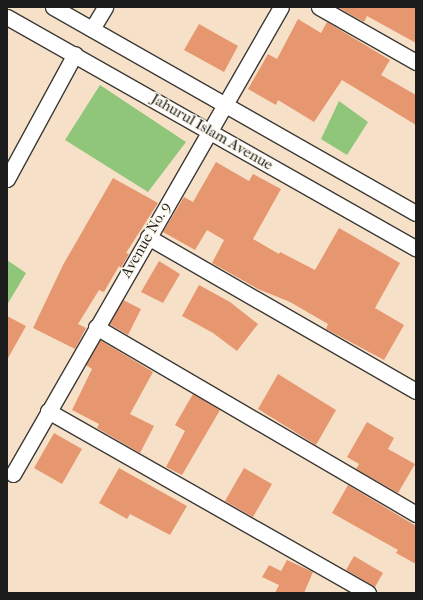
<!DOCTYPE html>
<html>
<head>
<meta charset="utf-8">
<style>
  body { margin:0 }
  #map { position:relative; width:423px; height:600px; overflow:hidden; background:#f6e1c8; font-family:"IM FELL French Canon",serif }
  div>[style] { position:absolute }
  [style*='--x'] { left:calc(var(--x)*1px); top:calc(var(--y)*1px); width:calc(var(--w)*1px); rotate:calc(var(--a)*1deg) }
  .green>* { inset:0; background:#8fc679 }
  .building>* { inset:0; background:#e69770 }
  .roads { filter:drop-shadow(1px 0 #3d3a36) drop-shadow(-1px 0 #3d3a36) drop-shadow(0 1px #3d3a36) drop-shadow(0 -1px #3d3a36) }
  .minor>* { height:15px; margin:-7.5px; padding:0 7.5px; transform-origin:7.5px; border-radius:7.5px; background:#fff }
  span { translate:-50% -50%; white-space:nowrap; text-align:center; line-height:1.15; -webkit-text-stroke:3px #fbf7ec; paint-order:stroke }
  .street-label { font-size:15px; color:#1c1c1c }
  .frame { position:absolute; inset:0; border:8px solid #1c1c1c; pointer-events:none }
</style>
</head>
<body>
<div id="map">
  <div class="green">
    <div style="clip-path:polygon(100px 85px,186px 142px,148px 192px,65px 140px)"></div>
    <div style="clip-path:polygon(339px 101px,368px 122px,347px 155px,321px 139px)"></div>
    <div style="clip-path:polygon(7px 260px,26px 273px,7px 305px)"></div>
  </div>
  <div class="building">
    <div style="clip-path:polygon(337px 7px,416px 7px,416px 43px,367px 16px,364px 22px)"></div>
    <div style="clip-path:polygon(298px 19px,321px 33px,327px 22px,390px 60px,381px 75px,416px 95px,416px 125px,342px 80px,314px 122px,278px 100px,276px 105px,248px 89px,268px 54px,277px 59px)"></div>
    <div style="clip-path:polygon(199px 24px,238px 46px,224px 72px,184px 50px)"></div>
    <div style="clip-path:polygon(216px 162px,249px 181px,253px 174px,281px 189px,253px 239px,279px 254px,280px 252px,315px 270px,339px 228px,400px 263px,375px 308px,404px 325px,384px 360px,326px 329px,328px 324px,290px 302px,258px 289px,212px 263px,224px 240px,207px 230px,195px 250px,163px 232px,184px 197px,193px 202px)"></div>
    <div style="clip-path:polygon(113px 178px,158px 203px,126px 253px,129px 254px,121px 268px,119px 266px,104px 292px,99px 290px,78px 324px,86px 328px,75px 349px,33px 328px,63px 265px)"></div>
    <div style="clip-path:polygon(159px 261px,180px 274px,163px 303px,141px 292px)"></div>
    <div style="clip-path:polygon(199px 285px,230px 302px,258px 324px,237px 351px,213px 333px,182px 316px)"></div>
    <div style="clip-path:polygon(123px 300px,141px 309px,128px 335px,109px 324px)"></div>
    <div style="clip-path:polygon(7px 316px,26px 326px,7px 360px)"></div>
    <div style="clip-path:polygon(100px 340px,153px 372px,130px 414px,154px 426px,140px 453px,97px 428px,99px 424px,72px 410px,92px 369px,86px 365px)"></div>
    <div style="clip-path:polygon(278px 374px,336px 410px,316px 445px,258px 409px)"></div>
    <div style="clip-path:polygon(193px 394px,220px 410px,182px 475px,166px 467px,185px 431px,175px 425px)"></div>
    <div style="clip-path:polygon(367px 422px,394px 438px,388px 449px,415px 464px,398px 493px,356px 469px,359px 464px,347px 457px)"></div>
    <div style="clip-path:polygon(54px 433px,82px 449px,62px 484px,34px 468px)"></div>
    <div style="clip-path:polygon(119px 468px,187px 506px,170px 535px,130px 514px,127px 519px,99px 503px)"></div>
    <div style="clip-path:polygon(244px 468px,272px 484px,253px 517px,225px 501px)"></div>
    <div style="clip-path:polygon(348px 485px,416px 526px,416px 564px,396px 553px,398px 550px,332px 513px)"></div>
    <div style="clip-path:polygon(354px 556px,383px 573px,375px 587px,346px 570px)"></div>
    <div style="clip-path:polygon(287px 560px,313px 572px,304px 593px,275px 593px,279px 585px,262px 577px,269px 565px,281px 571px)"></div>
  </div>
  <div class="roads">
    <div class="minor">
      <div style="--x:53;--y:7;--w:417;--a:29.6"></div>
      <div style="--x:319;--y:7;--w:112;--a:29.6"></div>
      <div style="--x:7;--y:17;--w:470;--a:29.5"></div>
      <div style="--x:92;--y:29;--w:26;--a:-59"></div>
      <div style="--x:7;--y:179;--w:142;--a:-61.5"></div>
      <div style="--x:148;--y:237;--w:309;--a:29.9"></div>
      <div style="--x:96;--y:327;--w:371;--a:30.3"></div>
      <div style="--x:48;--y:411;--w:368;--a:29.6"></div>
      <div style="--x:13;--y:474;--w:538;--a:-60.15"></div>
    </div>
  </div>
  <div class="street-label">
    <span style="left:212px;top:132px;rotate:30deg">Jahurul Islam Avenue</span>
    <span style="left:146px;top:240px;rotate:-60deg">Avenue No. 9</span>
  </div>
  <div class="frame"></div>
</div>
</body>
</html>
